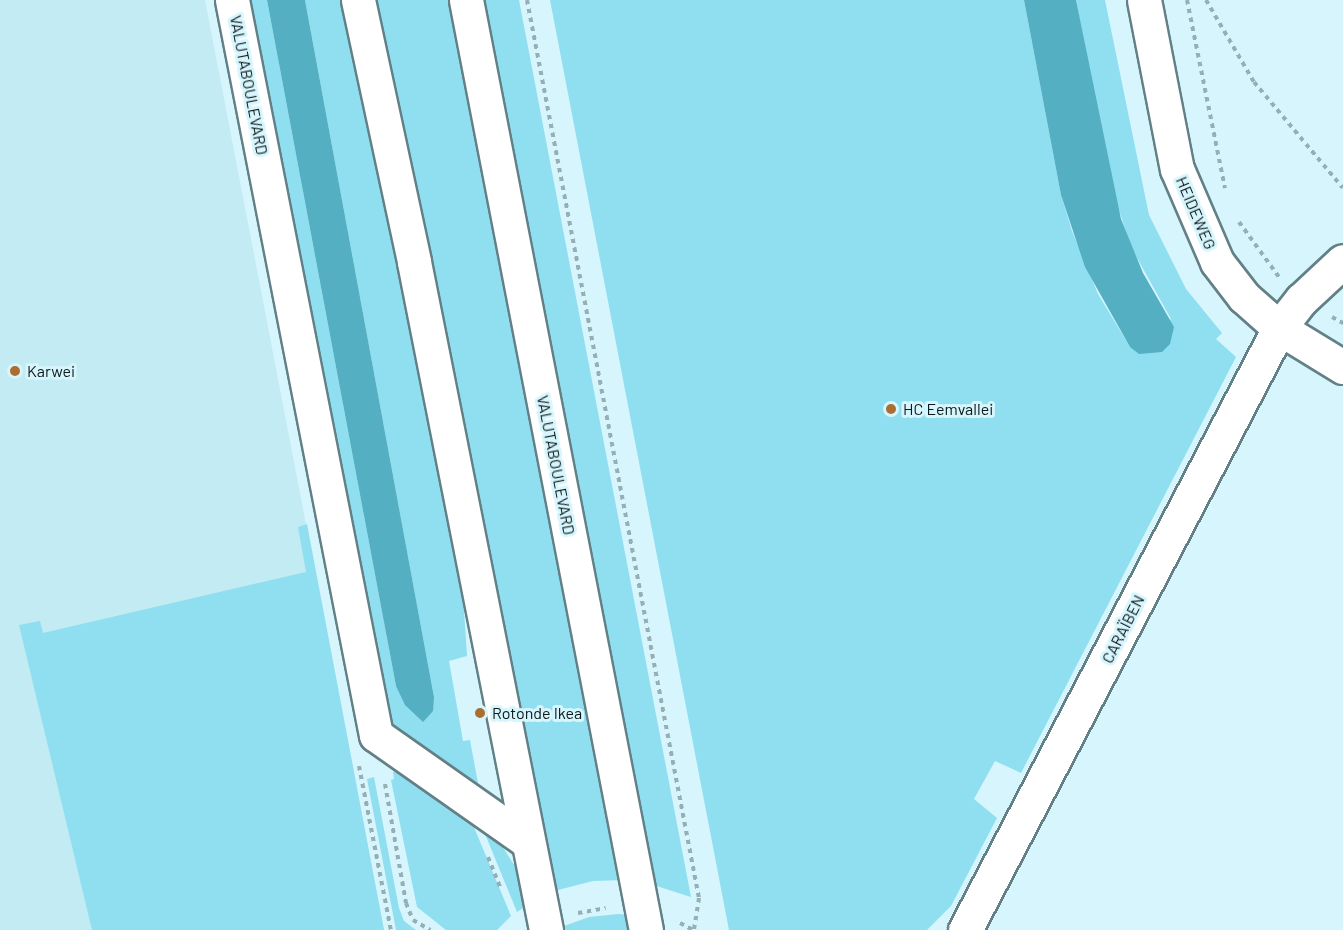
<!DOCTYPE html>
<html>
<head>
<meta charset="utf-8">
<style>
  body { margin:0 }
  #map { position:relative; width:1343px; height:930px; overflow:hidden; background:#d6f5fc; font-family:Barlow,sans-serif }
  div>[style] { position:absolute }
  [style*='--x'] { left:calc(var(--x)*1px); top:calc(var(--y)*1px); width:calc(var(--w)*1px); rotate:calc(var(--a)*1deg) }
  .built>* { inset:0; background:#c2ebf4 }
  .green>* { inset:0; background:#8fdff0 }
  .water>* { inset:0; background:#53afc1 }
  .path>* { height:4px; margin-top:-2px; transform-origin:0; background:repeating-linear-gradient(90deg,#96afb4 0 4.5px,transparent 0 9px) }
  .roads { filter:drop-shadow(2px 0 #648087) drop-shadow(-2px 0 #648087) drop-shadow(0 2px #648087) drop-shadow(0 -2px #648087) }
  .minor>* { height:33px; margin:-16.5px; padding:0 16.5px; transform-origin:16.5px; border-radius:16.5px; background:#fff }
  .tertiary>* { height:33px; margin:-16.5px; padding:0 16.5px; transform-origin:16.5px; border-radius:16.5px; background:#fff }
  .secondary>* { height:33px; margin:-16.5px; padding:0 16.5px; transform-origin:16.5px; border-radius:16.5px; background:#fff }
  .dots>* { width:16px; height:16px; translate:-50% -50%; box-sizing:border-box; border:3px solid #d6f5fc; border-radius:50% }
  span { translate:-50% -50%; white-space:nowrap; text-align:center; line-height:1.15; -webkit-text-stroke:6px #d6f5fc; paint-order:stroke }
  .street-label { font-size:16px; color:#0d191b }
  .poi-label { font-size:16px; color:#0d191b }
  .left { translate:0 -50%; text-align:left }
</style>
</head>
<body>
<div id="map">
  <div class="built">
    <div style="clip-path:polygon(0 0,205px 0,384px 930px,0 930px)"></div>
  </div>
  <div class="green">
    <div style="clip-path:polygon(243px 0,267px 0,396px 686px,434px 697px,305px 0,354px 0,460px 549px,467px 656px,449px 661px,463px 741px,470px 740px,480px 794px,401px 733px,386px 715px)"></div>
    <div style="clip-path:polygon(373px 0,457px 0,626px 880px,593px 881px,554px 891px)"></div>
    <div style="clip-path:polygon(476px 0,519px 0,691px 897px,647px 883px)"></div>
    <div style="clip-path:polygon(550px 0,1024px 0,1061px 195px,1072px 231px,1098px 294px,1130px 347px,1171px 319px,1131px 247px,1113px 191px,1076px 0,1105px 0,1149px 215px,1186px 289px,1222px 333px,1216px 339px,1236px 357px,1021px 773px,995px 761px,974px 799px,997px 818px,951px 906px,927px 930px,729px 930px)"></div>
    <div style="clip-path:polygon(307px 524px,384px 930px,92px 930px,19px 625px,40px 621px,43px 633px,306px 572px,298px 527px)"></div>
    <div style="clip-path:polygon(398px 771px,471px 820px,511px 916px,497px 930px,446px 930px,417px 907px,391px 780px,394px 779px,393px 772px)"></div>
    <div style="clip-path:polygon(374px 777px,399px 908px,404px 921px,416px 930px,396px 930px,367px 779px)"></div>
    <div style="clip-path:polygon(483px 829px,502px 846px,518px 871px,528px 905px,517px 912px)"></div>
    <div style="clip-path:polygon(618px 914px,633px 915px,637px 930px,553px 930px,589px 917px)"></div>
  </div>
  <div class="water">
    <div style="clip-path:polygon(267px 0,305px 0,434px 697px,433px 711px,423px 722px,405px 705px,396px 686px)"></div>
    <div style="clip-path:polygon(1024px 0,1076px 0,1121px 219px,1143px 273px,1174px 327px,1170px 344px,1162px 352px,1139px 354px,1130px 347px,1085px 267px,1061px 195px)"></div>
  </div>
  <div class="path">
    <div style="--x:527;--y:0;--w:914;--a:79.16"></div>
    <div style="--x:699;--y:898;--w:32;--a:99"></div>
    <div style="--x:1187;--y:0;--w:192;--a:78.6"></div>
    <div style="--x:1206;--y:0;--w:95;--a:59.7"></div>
    <div style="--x:1254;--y:82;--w:138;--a:50"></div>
    <div style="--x:1239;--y:222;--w:68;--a:54"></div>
    <div style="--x:1332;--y:317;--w:13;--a:29"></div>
    <div style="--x:359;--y:766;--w:167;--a:79"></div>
    <div style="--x:385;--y:784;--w:121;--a:80"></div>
    <div style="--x:406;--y:903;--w:18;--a:68"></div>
    <div style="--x:413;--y:920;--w:20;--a:30"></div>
    <div style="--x:488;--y:857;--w:35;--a:68"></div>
    <div style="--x:578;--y:913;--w:28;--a:-10"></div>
    <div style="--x:680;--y:923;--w:15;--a:28"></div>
  </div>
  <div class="roads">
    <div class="minor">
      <div style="--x:232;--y:0;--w:749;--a:78.92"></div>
      <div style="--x:376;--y:735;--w:184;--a:35.1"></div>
      <div style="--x:1279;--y:328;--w:36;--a:-52"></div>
      <div style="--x:1301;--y:300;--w:57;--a:-42.9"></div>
    </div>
    <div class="tertiary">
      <div style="--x:1144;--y:0;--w:172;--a:79"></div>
      <div style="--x:1177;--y:169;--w:101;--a:66.7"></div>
      <div style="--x:1217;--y:262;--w:44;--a:52.4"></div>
      <div style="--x:1244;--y:297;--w:47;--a:41.5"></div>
      <div style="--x:1279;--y:328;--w:75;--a:31.4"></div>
      <div style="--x:965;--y:930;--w:679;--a:-62.45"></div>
    </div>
    <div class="secondary">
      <div style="--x:358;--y:0;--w:268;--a:77.9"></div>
      <div style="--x:414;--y:262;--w:681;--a:78.82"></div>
      <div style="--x:466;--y:0;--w:947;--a:79.05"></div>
    </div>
  </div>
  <div class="dots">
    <div style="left:15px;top:371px;background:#ab6e32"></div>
    <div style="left:891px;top:409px;background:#ab6e32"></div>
    <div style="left:480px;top:713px;background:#ab6e32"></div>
  </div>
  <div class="street-label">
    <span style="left:249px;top:85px;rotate:79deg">VALUTABOULEVARD</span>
    <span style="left:1196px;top:213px;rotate:67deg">HEIDEWEG</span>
    <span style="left:556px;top:465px;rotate:79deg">VALUTABOULEVARD</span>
    <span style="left:1123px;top:629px;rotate:-63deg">CARAÏBEN</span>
  </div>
  <div class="poi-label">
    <span class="left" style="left:27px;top:371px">Karwei</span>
    <span class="left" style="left:903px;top:409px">HC Eemvallei</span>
    <span class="left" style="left:492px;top:713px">Rotonde Ikea</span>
  </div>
</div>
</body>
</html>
